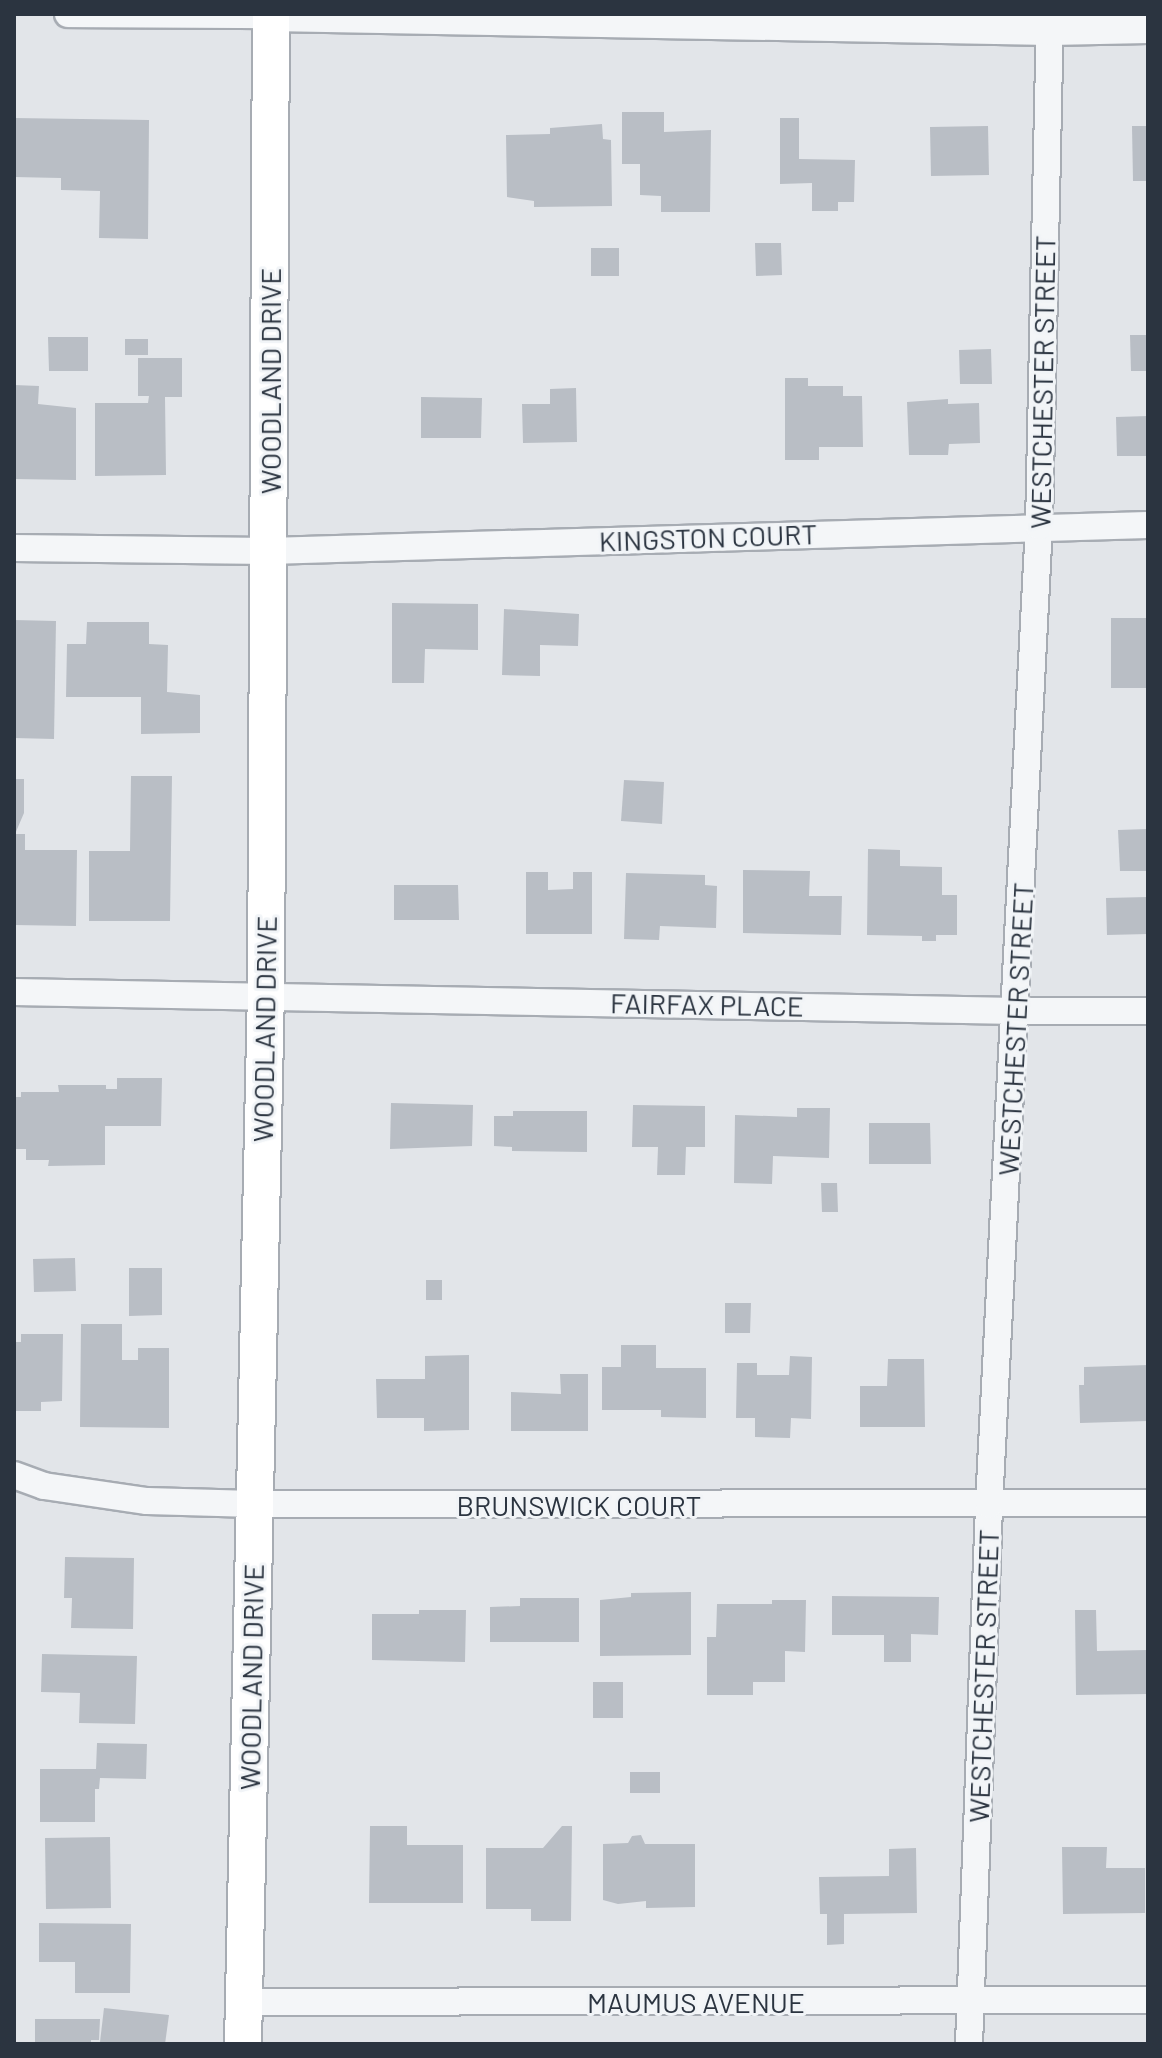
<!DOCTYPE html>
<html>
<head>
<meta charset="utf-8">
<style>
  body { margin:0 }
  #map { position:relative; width:1162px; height:2058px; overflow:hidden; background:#e2e5e9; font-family:Barlow,sans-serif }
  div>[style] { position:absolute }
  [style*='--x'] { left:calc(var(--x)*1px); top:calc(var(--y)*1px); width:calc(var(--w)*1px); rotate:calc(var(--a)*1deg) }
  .building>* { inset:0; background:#b9bec5 }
  .roads { filter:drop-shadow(2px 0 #a7acb3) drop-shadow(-2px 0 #a7acb3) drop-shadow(0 2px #a7acb3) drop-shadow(0 -2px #a7acb3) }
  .minor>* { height:26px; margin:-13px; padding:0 13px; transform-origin:13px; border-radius:13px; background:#f4f6f8 }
  .tertiary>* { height:32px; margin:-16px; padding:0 16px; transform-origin:16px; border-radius:16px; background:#f4f6f8 }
  .secondary>* { height:36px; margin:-18px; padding:0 18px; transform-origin:18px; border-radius:18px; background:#fff }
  span { translate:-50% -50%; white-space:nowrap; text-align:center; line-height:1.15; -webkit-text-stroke:6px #f1f4f7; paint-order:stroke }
  .street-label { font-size:28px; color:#2b3440 }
  .frame { position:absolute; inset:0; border:16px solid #2b3440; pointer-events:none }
</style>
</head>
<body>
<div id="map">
  <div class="building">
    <div style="clip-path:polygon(622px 112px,664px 112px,664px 132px,711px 130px,710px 212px,661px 212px,661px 196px,640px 195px,640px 164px,622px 164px)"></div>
    <div style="clip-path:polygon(14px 118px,149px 120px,148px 239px,99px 238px,100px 191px,61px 190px,61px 178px,14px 177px)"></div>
    <div style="clip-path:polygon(780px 118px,799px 118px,799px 159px,855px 160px,854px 202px,838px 202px,838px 211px,812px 211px,812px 183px,780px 184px)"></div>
    <div style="clip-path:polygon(602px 124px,603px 139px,611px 140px,612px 206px,534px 207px,534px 201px,507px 197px,506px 135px,550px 134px,550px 128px)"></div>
    <div style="clip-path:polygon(988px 126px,989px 175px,931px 176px,930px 127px)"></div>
    <div style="clip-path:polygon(1132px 126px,1148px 126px,1148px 181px,1133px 181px)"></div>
    <div style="clip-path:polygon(755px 243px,781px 243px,782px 275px,756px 276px)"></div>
    <div style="clip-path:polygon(591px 248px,619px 248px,619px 276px,591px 276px)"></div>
    <div style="clip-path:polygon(1130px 335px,1148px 335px,1148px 371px,1131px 371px)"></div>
    <div style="clip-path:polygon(48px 337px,88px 337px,88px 371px,49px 371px)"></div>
    <div style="clip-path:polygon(125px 339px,148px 339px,148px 355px,125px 355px)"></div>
    <div style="clip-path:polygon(991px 349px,992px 384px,960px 384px,959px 350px)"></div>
    <div style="clip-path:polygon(138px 358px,182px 358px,182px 397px,165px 397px,166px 475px,95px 476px,95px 403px,148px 403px,149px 396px,138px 396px)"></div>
    <div style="clip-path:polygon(785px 378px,808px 378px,808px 386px,843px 386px,843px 396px,862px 396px,863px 447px,819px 447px,819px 460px,785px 460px)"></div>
    <div style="clip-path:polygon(14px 385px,39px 386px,38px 404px,76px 408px,76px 480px,14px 479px)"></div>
    <div style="clip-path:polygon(576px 388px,577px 442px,523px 443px,522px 404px,550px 404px,550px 389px)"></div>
    <div style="clip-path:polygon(421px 397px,482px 398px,481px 438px,421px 438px)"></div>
    <div style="clip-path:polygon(948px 399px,948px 404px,979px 403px,980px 443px,949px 444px,948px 455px,909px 455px,907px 402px)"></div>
    <div style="clip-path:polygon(1148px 416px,1148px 456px,1117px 456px,1116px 417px)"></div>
    <div style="clip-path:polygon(392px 603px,478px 604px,478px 650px,425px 649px,424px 683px,392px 683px)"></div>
    <div style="clip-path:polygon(504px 609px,579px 614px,578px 646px,540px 645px,540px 676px,502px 675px)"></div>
    <div style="clip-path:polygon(1111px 618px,1148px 618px,1148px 688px,1111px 688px)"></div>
    <div style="clip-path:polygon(14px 620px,56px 621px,54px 739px,14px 738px)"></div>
    <div style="clip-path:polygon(87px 622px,149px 622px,149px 644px,168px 645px,167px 692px,200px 695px,200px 733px,141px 734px,141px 697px,66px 697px,67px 644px,86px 644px)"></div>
    <div style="clip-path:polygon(131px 776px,172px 776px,170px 921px,89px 921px,89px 851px,130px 851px)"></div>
    <div style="clip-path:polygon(14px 779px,24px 779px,24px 813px,15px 834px,25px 834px,25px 850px,77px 850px,76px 926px,14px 925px)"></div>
    <div style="clip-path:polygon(624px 780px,664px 782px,662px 824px,621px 821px)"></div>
    <div style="clip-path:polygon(1148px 829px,1148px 871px,1120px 871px,1118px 830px)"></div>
    <div style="clip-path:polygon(868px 849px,900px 850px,900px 866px,942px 867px,942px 895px,957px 895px,957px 935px,936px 935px,936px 941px,922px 941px,922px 936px,867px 935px)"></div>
    <div style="clip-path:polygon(743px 870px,810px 871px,809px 896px,842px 896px,841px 935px,743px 933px)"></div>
    <div style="clip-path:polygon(526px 872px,548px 872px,548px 890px,573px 889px,573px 872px,592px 872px,592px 934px,526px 934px)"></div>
    <div style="clip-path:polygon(626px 873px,705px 875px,705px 885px,717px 886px,716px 928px,660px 926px,659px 940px,624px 939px)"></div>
    <div style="clip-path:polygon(394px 885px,458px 885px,459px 920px,394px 920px)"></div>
    <div style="clip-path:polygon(1148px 897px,1148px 934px,1107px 935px,1106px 898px)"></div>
    <div style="clip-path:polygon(117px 1078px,162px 1078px,161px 1126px,105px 1126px,105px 1165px,48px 1166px,49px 1160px,26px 1160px,26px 1149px,14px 1149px,14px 1097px,21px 1097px,21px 1092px,59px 1092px,58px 1085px,106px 1085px,106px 1089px,117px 1089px)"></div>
    <div style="clip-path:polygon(391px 1103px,473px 1105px,472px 1146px,390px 1149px)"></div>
    <div style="clip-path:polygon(633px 1105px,705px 1106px,705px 1147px,686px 1147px,685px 1175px,657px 1175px,658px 1147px,632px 1147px)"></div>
    <div style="clip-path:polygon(797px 1108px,830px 1108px,829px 1158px,773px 1156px,772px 1184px,734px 1183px,735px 1115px,797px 1117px)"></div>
    <div style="clip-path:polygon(513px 1111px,587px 1111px,587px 1152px,512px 1151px,512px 1147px,494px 1146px,494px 1116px,513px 1116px)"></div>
    <div style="clip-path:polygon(869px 1123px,930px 1123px,931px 1164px,869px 1164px)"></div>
    <div style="clip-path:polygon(821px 1183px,837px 1183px,838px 1212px,822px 1212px)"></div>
    <div style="clip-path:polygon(75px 1258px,76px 1291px,34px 1292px,33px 1259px)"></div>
    <div style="clip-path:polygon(129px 1268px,162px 1268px,162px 1315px,129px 1316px)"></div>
    <div style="clip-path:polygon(426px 1280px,442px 1280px,442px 1300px,426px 1300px)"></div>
    <div style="clip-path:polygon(725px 1303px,751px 1303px,750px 1333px,725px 1333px)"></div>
    <div style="clip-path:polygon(81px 1324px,122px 1324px,122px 1360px,138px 1360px,138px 1348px,169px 1348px,169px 1428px,80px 1427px)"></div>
    <div style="clip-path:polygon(21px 1334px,63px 1334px,62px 1401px,41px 1402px,41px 1411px,14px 1411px,14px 1342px,21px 1342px)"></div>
    <div style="clip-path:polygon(621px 1345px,656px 1345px,656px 1368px,706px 1368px,706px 1418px,661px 1417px,661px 1410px,602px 1410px,602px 1367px,621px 1367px)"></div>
    <div style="clip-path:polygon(469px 1355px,469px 1430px,424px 1431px,424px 1418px,377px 1418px,376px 1379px,425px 1379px,425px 1356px)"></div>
    <div style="clip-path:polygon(790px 1356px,812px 1357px,811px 1419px,791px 1418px,790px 1438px,755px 1437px,755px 1418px,736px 1418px,737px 1363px,757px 1363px,757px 1375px,789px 1375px)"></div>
    <div style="clip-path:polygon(888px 1359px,924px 1359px,925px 1427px,860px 1427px,860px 1386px,887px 1386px)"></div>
    <div style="clip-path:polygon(1148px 1365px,1148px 1421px,1080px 1423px,1079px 1385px,1084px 1385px,1084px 1367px)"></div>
    <div style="clip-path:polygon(560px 1374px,588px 1374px,588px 1431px,511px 1431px,511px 1392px,561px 1394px)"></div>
    <div style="clip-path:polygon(65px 1557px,134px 1558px,133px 1629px,71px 1628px,72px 1598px,64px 1598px)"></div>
    <div style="clip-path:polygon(691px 1592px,691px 1655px,600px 1656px,600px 1600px,631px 1597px,631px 1593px)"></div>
    <div style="clip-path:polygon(832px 1596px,939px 1597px,938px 1635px,911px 1634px,911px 1662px,884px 1662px,884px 1635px,832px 1635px)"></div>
    <div style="clip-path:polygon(520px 1598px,579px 1598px,579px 1642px,490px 1642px,490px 1607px,520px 1606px)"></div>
    <div style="clip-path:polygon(772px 1600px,806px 1600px,805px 1652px,785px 1651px,785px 1682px,753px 1682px,753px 1695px,707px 1695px,707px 1637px,716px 1637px,717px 1604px,772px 1604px)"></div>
    <div style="clip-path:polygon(419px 1610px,466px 1610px,465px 1662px,372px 1660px,372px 1614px,419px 1614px)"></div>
    <div style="clip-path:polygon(1075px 1610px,1096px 1610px,1097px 1651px,1148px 1650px,1148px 1694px,1076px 1695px)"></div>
    <div style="clip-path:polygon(42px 1654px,137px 1656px,135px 1724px,79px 1723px,80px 1693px,41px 1692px)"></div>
    <div style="clip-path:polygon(593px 1682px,623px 1682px,623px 1718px,593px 1718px)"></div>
    <div style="clip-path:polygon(97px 1743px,147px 1744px,146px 1779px,100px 1778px,99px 1789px,95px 1789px,95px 1822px,40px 1822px,40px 1769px,96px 1769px)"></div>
    <div style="clip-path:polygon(630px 1772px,660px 1772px,660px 1793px,630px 1793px)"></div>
    <div style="clip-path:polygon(370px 1826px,407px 1826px,407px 1845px,463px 1845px,463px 1903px,369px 1903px)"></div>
    <div style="clip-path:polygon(562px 1826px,572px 1826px,571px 1921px,531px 1921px,531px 1909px,486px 1909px,486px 1848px,543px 1848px)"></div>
    <div style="clip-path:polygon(641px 1835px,645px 1844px,695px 1844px,695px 1907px,646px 1908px,646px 1901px,618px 1904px,603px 1900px,603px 1844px,628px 1843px,632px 1836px)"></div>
    <div style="clip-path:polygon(110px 1837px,111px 1908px,46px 1909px,45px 1838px)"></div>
    <div style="clip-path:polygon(1062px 1847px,1107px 1847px,1106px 1868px,1145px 1868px,1145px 1913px,1063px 1914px)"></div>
    <div style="clip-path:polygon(916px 1848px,917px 1913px,844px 1914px,844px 1944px,827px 1945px,827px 1914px,820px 1914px,819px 1877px,889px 1876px,889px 1849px)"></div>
    <div style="clip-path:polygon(39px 1923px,131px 1924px,130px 1993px,75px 1993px,75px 1962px,39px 1962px)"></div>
    <div style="clip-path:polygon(104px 2008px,169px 2015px,165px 2044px,100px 2042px)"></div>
    <div style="clip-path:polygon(35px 2019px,100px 2019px,99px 2040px,91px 2040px,91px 2044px,35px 2044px)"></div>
  </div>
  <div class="roads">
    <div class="minor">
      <div style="--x:68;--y:14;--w:203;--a:0.3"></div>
      <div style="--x:14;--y:548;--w:255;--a:0.7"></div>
      <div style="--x:269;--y:551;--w:879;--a:-1.69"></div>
      <div style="--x:14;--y:992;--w:1003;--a:1.09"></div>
      <div style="--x:1017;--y:1011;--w:131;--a:0"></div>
      <div style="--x:14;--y:1475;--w:32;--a:20"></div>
      <div style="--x:44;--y:1486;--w:104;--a:8.3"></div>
      <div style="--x:147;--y:1501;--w:107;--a:1.6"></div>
      <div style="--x:254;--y:1504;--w:894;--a:-0.06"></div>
      <div style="--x:244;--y:2002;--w:904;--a:-0.13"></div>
      <div style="--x:969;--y:2044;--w:539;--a:-87.87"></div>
      <div style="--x:989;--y:1505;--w:980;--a:-87.08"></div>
      <div style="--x:1039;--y:526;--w:512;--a:-88.77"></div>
    </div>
    <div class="tertiary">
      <div style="--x:271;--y:15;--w:779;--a:1.03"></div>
      <div style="--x:1050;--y:29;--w:98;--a:-1.2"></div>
    </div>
    <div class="secondary">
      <div style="--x:243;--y:2044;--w:1050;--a:-88.75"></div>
      <div style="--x:266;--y:994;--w:980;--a:-89.71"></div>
    </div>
  </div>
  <div class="street-label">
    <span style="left:270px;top:381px;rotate:-90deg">WOODLAND DRIVE</span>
    <span style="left:1042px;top:382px;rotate:-89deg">WESTCHESTER STREET</span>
    <span style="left:708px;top:537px;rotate:-2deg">KINGSTON COURT</span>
    <span style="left:707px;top:1004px;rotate:1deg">FAIRFAX PLACE</span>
    <span style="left:264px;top:1029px;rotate:-89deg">WOODLAND DRIVE</span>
    <span style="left:1015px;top:1029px;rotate:-87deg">WESTCHESTER STREET</span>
    <span style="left:579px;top:1505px">BRUNSWICK COURT</span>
    <span style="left:983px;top:1676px;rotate:-88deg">WESTCHESTER STREET</span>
    <span style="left:251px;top:1677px;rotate:-89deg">WOODLAND DRIVE</span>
    <span style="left:696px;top:2002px">MAUMUS AVENUE</span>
  </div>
  <div class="frame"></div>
</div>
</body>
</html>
